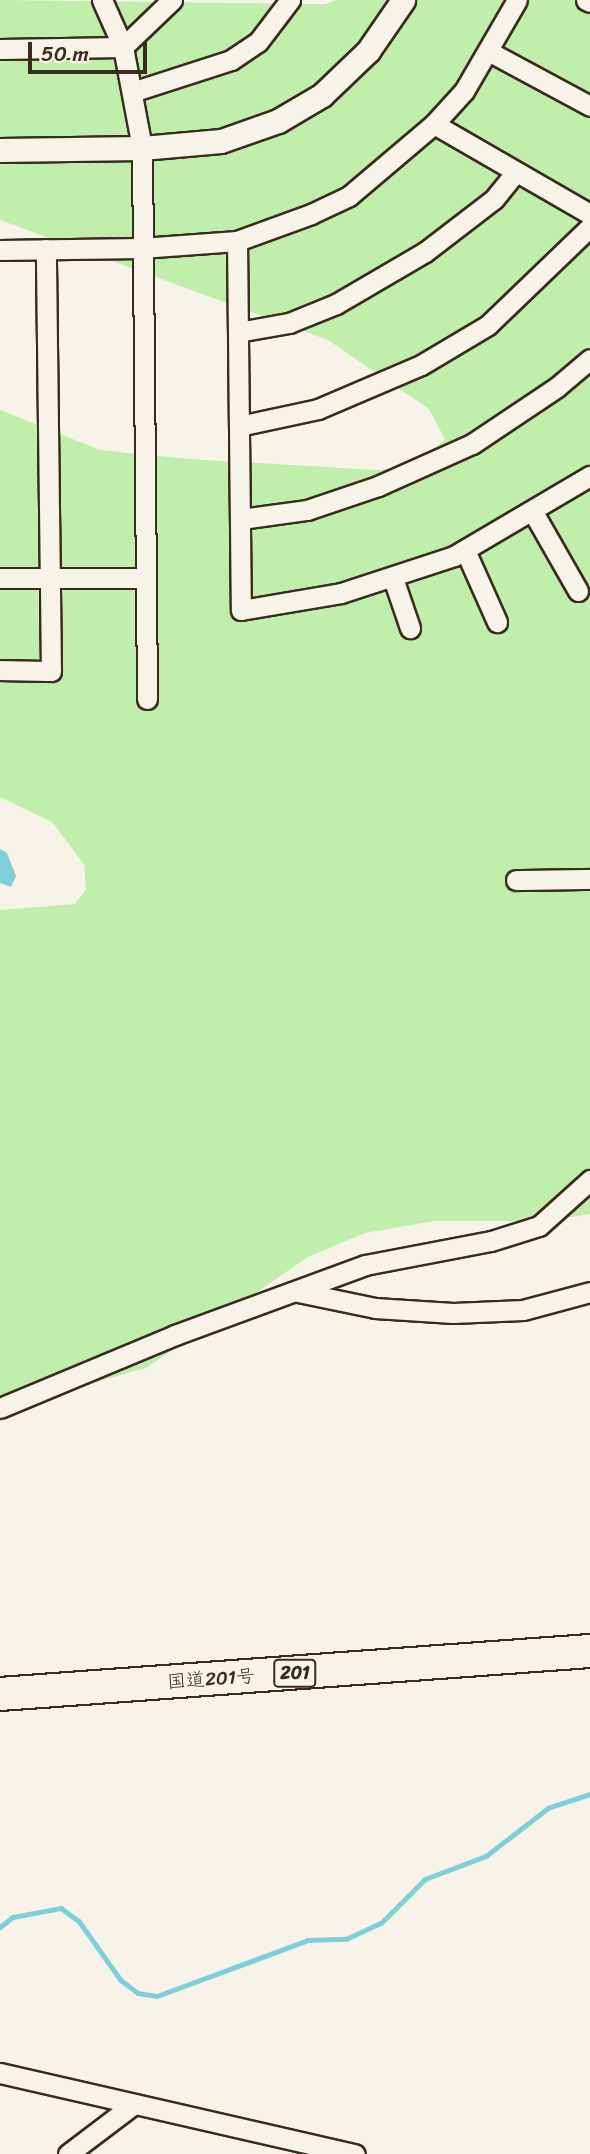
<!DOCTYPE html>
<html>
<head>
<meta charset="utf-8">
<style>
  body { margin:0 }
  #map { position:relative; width:590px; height:2154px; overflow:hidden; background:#f7f3e8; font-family:Sriracha,"Klee One",sans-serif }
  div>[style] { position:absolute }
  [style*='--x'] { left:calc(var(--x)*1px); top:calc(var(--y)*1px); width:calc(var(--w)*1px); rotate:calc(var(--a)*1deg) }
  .green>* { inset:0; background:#c0eeab }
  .water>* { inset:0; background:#7fcfda }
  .stream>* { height:4.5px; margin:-2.25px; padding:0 2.25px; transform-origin:2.25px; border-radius:2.25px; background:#7fcfda }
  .roads { filter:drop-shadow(2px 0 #3b2a1e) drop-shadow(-2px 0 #3b2a1e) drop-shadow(0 2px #3b2a1e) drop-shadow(0 -2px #3b2a1e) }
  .minor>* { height:19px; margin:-9.5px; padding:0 9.5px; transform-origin:9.5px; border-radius:9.5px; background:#f7f3e8 }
  .tertiary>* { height:23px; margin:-11.5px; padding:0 11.5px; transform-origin:11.5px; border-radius:11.5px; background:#f7f3e8 }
  .trunk>* { height:32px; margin:-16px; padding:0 16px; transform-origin:16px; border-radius:16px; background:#f7f3e8 }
  span { translate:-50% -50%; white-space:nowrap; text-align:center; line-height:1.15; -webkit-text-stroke:6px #f7f3e8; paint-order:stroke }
  .shield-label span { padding:2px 5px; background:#f7f3e8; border:2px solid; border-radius:5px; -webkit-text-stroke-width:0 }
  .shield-label { font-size:18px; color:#3b2a1e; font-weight:700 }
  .street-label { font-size:19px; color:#3b2a1e }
  .scale { position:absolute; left:28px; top:42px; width:119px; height:32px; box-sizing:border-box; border:4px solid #3b2a1e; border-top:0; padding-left:9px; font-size:21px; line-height:24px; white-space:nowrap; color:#3b2a1e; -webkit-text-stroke:5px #f7f3e8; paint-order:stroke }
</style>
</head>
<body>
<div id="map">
  <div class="green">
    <div style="clip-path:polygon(0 0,325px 4px,337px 0,590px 0,590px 1214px,545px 1221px,435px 1221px,365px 1233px,308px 1257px,146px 1368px,0 1409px,0 910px,75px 904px,86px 889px,84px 864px,52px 822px,0 797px,0 410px,100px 450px,189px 459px,377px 470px,415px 466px,445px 439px,429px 409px,328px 340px,0 220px)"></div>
  </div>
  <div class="water">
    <div style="clip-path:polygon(0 849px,7px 853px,16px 876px,11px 887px,0 883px)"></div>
  </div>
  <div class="stream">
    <div style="--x:0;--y:1927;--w:16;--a:-38"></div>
    <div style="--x:13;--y:1917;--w:49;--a:-10.6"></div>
    <div style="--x:61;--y:1908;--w:22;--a:36"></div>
    <div style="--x:79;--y:1921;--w:72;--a:54.6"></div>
    <div style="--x:121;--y:1980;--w:21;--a:37"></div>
    <div style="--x:138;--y:1993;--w:19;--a:9"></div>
    <div style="--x:157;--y:1996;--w:161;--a:-20.3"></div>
    <div style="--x:308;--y:1940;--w:38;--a:-2"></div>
    <div style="--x:346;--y:1939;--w:38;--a:-25"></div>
    <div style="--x:381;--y:1923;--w:62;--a:-45"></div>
    <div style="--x:425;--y:1879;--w:65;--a:-20.7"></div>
    <div style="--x:486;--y:1856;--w:78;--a:-37.7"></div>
    <div style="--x:548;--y:1808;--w:44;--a:-18.4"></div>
  </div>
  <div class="roads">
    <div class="minor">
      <div style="--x:102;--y:0;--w:51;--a:65.9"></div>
      <div style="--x:123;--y:47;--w:103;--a:79.3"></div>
      <div style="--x:142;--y:148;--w:551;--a:89.48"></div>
      <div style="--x:586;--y:0;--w:4;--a:27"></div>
      <div style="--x:0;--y:49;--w:123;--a:-0.9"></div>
      <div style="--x:123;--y:47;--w:68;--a:-43.8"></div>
      <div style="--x:488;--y:51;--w:116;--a:28.3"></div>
      <div style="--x:135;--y:91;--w:101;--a:-17.9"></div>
      <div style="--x:231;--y:60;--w:32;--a:-34"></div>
      <div style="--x:258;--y:42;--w:53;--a:-52.7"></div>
      <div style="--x:434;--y:124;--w:180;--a:30"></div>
      <div style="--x:237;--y:241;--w:369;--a:89.4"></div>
      <div style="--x:241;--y:610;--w:101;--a:-9.6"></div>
      <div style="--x:341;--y:593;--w:119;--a:-18.1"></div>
      <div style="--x:454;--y:556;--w:158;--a:-30.5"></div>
      <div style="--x:0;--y:250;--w:141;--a:-0.8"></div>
      <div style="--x:141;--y:248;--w:96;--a:-4.2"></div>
      <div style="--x:237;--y:241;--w:79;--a:-20"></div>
      <div style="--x:311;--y:214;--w:42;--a:-25.3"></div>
      <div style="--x:349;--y:196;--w:111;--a:-40.3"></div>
      <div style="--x:434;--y:124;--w:45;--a:-47.7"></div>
      <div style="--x:464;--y:91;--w:105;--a:-59.8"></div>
      <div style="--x:238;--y:332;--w:52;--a:-10"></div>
      <div style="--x:289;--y:323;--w:51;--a:-22"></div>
      <div style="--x:336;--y:304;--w:103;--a:-30.3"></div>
      <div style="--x:425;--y:252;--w:87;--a:-37.5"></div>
      <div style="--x:494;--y:199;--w:35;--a:-51"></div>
      <div style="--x:239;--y:426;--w:81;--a:-12.1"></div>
      <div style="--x:318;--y:409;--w:112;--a:-23.1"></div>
      <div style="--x:421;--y:365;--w:78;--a:-30.8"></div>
      <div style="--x:488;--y:325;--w:141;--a:-43.9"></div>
      <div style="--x:533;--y:512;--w:91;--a:60.3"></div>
      <div style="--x:241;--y:519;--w:67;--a:-7.8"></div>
      <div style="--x:307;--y:510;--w:75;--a:-18.7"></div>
      <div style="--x:378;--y:486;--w:103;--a:-24.1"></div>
      <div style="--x:472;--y:444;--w:102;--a:-33.8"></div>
      <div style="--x:557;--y:387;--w:43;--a:-40.3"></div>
      <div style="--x:465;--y:550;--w:79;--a:66"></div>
      <div style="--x:0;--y:578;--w:145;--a:0"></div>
      <div style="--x:393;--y:578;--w:53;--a:71.2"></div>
      <div style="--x:0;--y:670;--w:51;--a:1.1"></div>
      <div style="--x:51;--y:671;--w:422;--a:-90.7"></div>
      <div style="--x:516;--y:880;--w:74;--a:-0.8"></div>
      <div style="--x:298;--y:1292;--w:79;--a:11.7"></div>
      <div style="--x:375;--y:1308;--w:78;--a:3.7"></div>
      <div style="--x:453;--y:1313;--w:70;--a:-2.5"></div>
      <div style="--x:523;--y:1310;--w:69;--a:-15"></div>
      <div style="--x:0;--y:1408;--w:190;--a:-22.6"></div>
      <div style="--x:175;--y:1335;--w:202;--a:-20.2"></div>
      <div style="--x:365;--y:1265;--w:128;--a:-10.8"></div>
      <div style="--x:491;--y:1241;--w:50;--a:-17.4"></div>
      <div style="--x:539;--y:1226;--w:69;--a:-42"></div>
      <div style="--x:0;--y:2073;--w:364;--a:12.9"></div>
      <div style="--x:68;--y:2154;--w:83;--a:-37.1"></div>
    </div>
    <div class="tertiary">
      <div style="--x:0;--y:150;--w:142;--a:-0.8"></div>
      <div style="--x:142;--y:148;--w:79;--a:-5.1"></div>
      <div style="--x:221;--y:141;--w:60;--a:-19.3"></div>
      <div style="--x:278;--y:121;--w:51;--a:-30.6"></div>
      <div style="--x:322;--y:95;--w:64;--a:-43.7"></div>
      <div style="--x:368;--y:51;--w:62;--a:-55.5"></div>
    </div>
    <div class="trunk">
      <div style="--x:0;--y:1694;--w:592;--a:-4.17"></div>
    </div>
  </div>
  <div class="shield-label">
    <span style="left:295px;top:1673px">201</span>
  </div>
  <div class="street-label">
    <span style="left:211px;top:1679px;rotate:-4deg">国道201号</span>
  </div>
  <div class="scale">50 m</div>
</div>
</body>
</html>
